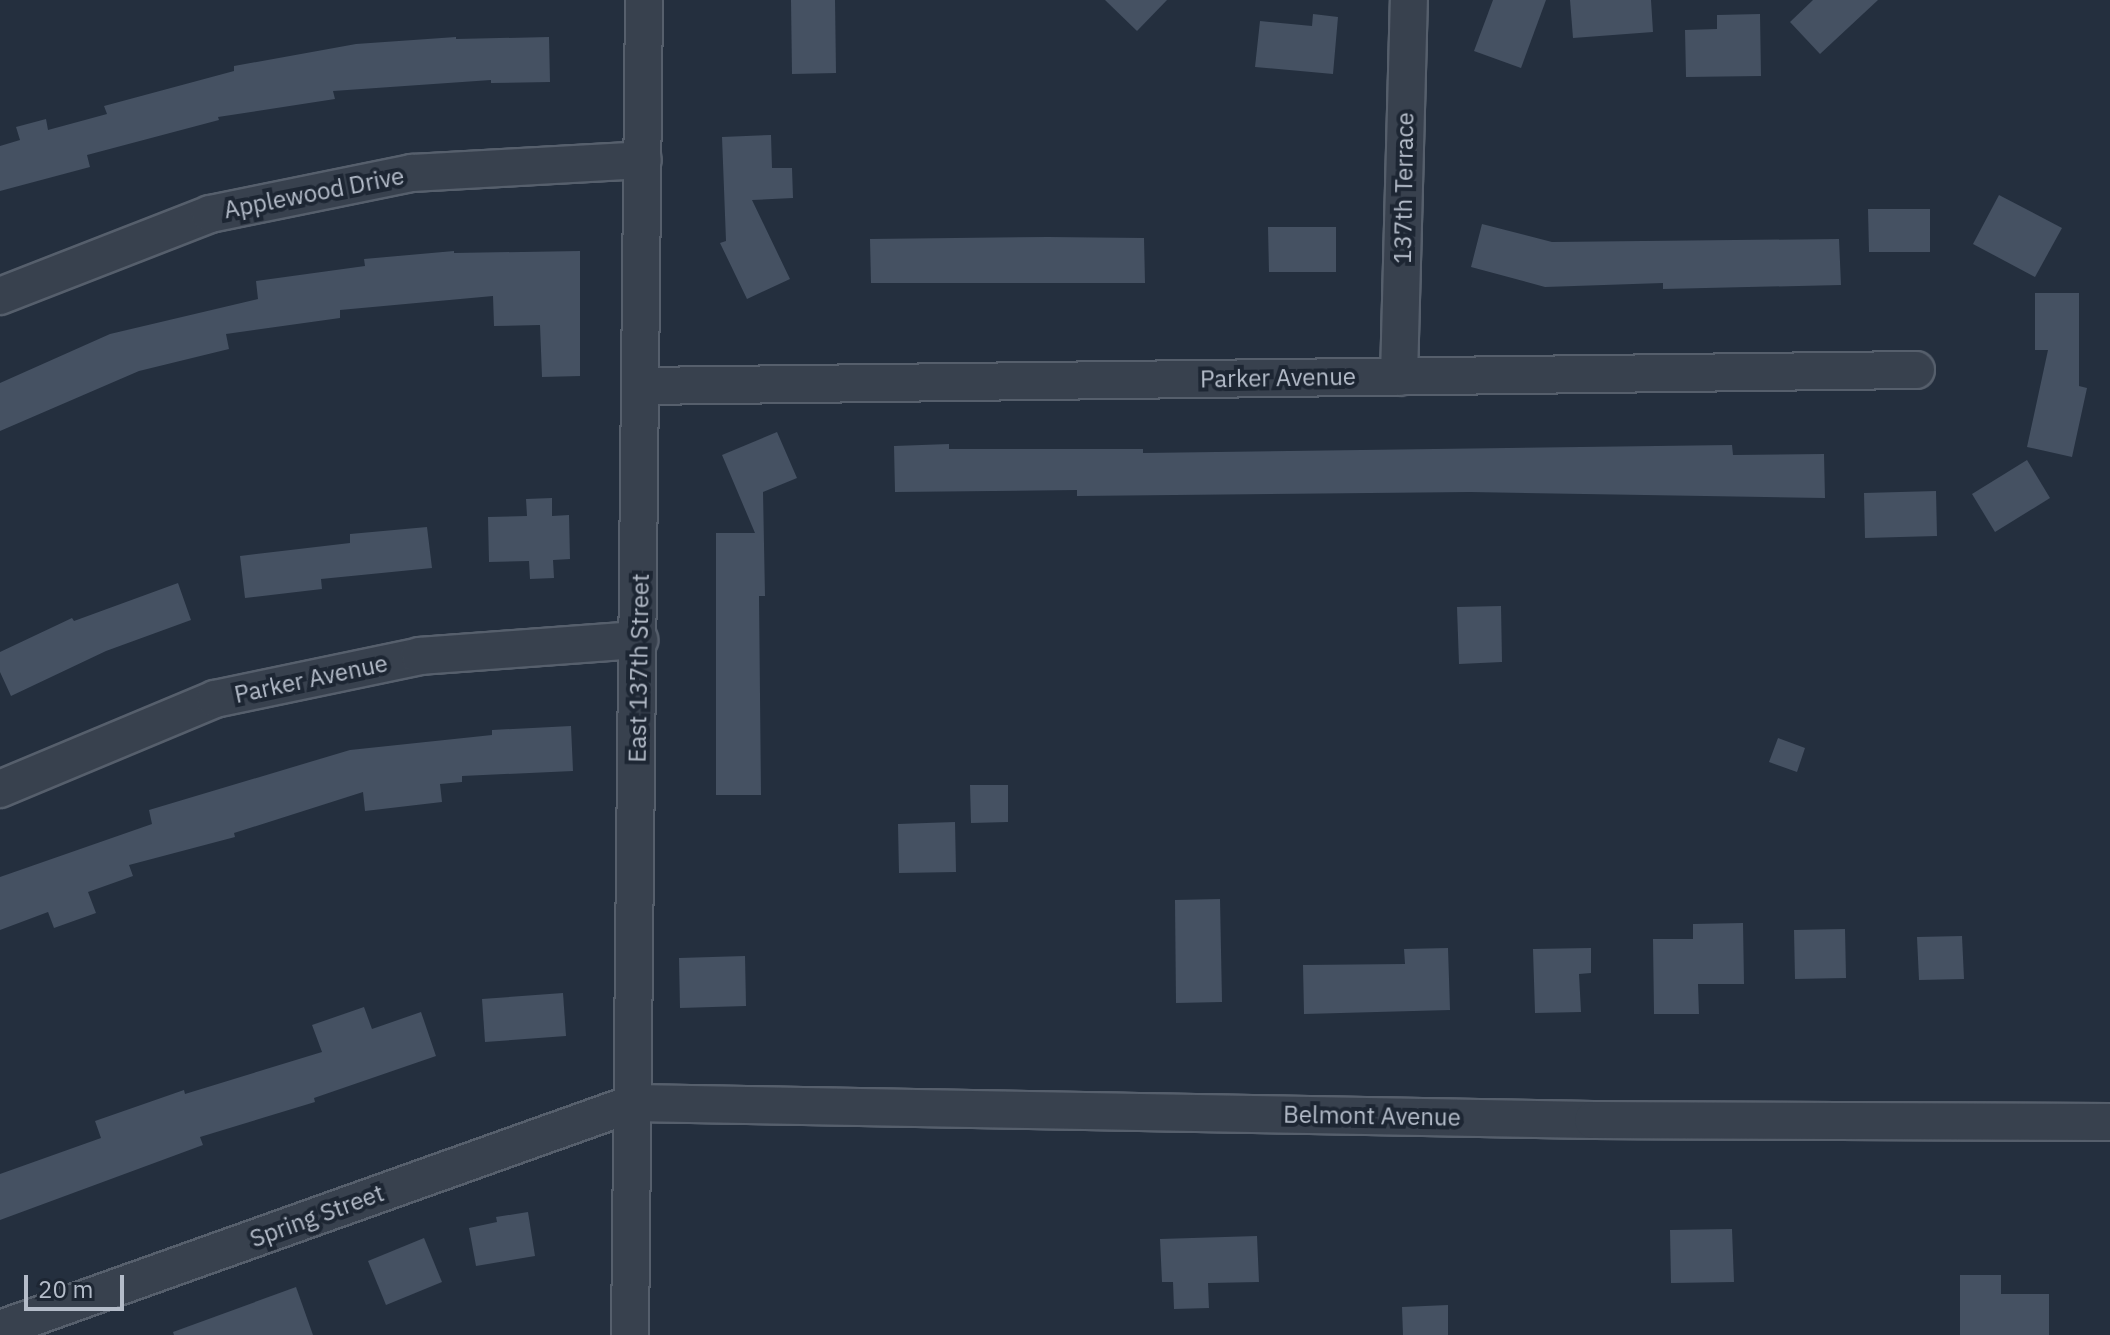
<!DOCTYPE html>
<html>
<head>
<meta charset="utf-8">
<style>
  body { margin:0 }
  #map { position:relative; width:2110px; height:1335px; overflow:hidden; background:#242f3e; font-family:"IBM Plex Sans",sans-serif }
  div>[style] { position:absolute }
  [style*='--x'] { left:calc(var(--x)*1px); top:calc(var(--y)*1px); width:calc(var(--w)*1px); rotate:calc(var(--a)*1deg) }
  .building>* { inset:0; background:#455162 }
  .roads { filter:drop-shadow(2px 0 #565f6c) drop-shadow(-2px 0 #565f6c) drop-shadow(0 2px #565f6c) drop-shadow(0 -2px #565f6c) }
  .street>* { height:36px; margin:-18px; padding:0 18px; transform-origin:18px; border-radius:18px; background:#38414e }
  span { translate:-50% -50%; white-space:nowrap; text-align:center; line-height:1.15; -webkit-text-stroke:8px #1d2633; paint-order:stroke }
  .street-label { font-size:24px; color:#b4bcc9 }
  .scale { position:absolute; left:24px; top:1275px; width:100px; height:36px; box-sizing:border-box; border:4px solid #b4bcc9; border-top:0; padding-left:10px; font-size:24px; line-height:28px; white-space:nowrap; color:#b4bcc9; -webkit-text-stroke:6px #1d2633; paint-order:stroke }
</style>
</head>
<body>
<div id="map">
  <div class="building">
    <div style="clip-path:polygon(791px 0,835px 0,836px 73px,792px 74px)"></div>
    <div style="clip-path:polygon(1105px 0,1167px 0,1137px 31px)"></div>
    <div style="clip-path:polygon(1493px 0,1546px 0,1521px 68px,1474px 51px)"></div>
    <div style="clip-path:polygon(1570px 0,1651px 0,1653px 32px,1573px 38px)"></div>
    <div style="clip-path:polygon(1813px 0,1878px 0,1820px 54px,1790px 22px)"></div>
    <div style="clip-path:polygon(1313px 14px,1338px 17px,1333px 74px,1255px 67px,1260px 21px,1312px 26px)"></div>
    <div style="clip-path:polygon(1760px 14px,1761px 76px,1686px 77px,1685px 30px,1717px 29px,1717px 15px)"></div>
    <div style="clip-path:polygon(456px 37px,456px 39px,549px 37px,550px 82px,491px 83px,491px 80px,333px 91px,335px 99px,218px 117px,219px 120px,87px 155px,90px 167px,0 191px,0 146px,20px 140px,16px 127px,46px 119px,48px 130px,107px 114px,104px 106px,234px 71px,234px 66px,356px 44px)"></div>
    <div style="clip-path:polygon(771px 135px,772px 168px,792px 168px,793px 198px,752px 200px,790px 279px,747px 299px,720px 243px,726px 241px,722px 137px)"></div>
    <div style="clip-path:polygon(1999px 195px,2062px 228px,2035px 277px,1973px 244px)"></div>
    <div style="clip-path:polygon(1868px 209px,1930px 209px,1930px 252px,1869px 252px)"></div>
    <div style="clip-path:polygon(1482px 224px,1552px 242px,1839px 239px,1841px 285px,1663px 289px,1663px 283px,1545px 287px,1471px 267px)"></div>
    <div style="clip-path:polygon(1268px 227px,1336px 227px,1336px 272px,1269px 272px)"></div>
    <div style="clip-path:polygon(1048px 237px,1144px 238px,1145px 283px,871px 283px,870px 239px)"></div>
    <div style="clip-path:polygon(454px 251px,454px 253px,580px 251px,580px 376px,542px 377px,540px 325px,494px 326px,493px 296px,340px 310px,340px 318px,226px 334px,229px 349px,139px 371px,0 431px,0 383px,110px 334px,258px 299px,256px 281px,365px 266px,364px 259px)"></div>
    <div style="clip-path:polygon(2035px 293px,2079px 293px,2079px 386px,2087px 388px,2072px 457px,2027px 447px,2048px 350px,2035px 350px)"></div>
    <div style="clip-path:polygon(777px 432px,797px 478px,763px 492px,765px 596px,759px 596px,761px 795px,716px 795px,716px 533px,755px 533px,722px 455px)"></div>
    <div style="clip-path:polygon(949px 444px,949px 449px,1143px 449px,1143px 453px,1732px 445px,1733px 455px,1824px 454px,1825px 498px,1470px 492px,1077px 496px,1077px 490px,895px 492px,894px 446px)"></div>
    <div style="clip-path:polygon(2027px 460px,2050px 498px,1995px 532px,1972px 494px)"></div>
    <div style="clip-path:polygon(1936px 491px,1937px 536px,1865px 538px,1864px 493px)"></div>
    <div style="clip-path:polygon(552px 498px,552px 516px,569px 515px,570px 559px,553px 560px,554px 578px,530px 579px,529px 561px,489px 562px,488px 517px,527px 516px,526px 499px)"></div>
    <div style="clip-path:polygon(427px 527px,432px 568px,321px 579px,322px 589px,245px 598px,240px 556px,350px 543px,350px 534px)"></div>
    <div style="clip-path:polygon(178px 583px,191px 620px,106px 651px,11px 696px,0 672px,0 652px,72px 618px,74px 621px)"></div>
    <div style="clip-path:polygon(1501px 606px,1502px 662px,1459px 664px,1457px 607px)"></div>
    <div style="clip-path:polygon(571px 726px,573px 771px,462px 776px,462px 782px,440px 784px,442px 802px,365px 811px,363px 792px,234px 833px,235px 837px,129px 865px,133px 876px,88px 892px,96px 913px,54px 928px,48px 912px,0 930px,0 877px,152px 824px,149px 810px,350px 750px,492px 735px,492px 730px)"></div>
    <div style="clip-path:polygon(1778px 738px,1805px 748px,1797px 772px,1769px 762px)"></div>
    <div style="clip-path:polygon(970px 785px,1008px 785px,1008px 822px,971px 823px)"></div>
    <div style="clip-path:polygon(955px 822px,956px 872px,899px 873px,898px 824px)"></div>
    <div style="clip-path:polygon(1220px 899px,1222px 1002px,1176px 1003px,1175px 900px)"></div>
    <div style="clip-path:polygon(1743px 923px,1744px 984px,1698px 984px,1699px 1014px,1654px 1014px,1653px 939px,1693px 939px,1693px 924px)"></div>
    <div style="clip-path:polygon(1845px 929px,1846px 978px,1795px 979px,1794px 930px)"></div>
    <div style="clip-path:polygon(1962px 936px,1964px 979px,1919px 980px,1917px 937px)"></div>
    <div style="clip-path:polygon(1448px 948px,1450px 1010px,1304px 1014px,1303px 965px,1405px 964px,1404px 949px)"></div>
    <div style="clip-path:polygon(1591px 948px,1591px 973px,1579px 974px,1581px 1012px,1535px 1013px,1533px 949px)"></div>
    <div style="clip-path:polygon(745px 956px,746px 1006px,680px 1008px,679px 958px)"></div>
    <div style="clip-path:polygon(563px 993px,566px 1036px,485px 1042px,482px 999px)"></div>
    <div style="clip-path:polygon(364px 1007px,372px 1029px,421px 1012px,436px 1056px,314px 1098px,315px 1102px,200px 1137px,203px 1145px,0 1220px,0 1174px,101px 1138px,95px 1121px,184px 1090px,185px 1094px,322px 1052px,312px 1025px)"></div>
    <div style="clip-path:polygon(528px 1212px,535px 1256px,476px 1266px,469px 1228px,497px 1222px,496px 1217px)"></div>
    <div style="clip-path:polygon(1732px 1229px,1734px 1282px,1671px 1283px,1670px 1230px)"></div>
    <div style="clip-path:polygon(1257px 1236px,1259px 1282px,1208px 1283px,1209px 1308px,1174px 1309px,1173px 1282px,1162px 1282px,1160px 1239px)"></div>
    <div style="clip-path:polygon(424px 1238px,442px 1282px,386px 1305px,368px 1261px)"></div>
    <div style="clip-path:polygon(1960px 1275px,2001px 1275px,2001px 1294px,2049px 1294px,2049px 1335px,1960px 1335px)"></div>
    <div style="clip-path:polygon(296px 1287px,313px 1335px,174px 1335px,173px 1332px)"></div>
    <div style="clip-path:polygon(1448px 1305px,1448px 1335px,1403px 1335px,1402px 1307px)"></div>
  </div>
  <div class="roads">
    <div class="street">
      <div style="--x:0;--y:296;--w:225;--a:-21.3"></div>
      <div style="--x:210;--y:214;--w:206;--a:-11.5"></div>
      <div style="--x:412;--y:173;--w:231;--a:-3.2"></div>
      <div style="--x:1399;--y:377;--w:377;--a:-88.5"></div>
      <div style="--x:641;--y:386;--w:1275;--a:-0.72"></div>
      <div style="--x:0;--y:789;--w:233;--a:-22.7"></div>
      <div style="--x:215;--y:699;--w:209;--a:-11.8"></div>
      <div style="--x:420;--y:656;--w:220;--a:-4.2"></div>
      <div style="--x:0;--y:1329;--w:673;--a:-19.62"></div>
      <div style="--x:634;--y:1103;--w:959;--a:1.02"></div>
      <div style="--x:1593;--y:1120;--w:517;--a:0.22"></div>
      <div style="--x:630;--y:1335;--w:1335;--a:-89.4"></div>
    </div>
  </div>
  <div class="street-label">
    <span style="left:1404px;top:188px;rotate:-89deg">137th Terrace</span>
    <span style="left:314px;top:193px;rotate:-11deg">Applewood Drive</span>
    <span style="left:1278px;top:378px;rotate:-1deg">Parker Avenue</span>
    <span style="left:639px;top:668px;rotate:-89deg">East 137th Street</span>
    <span style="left:311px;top:679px;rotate:-12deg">Parker Avenue</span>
    <span style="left:1372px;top:1116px;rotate:1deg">Belmont Avenue</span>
    <span style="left:317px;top:1216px;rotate:-20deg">Spring Street</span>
  </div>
  <div class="scale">20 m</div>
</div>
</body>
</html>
